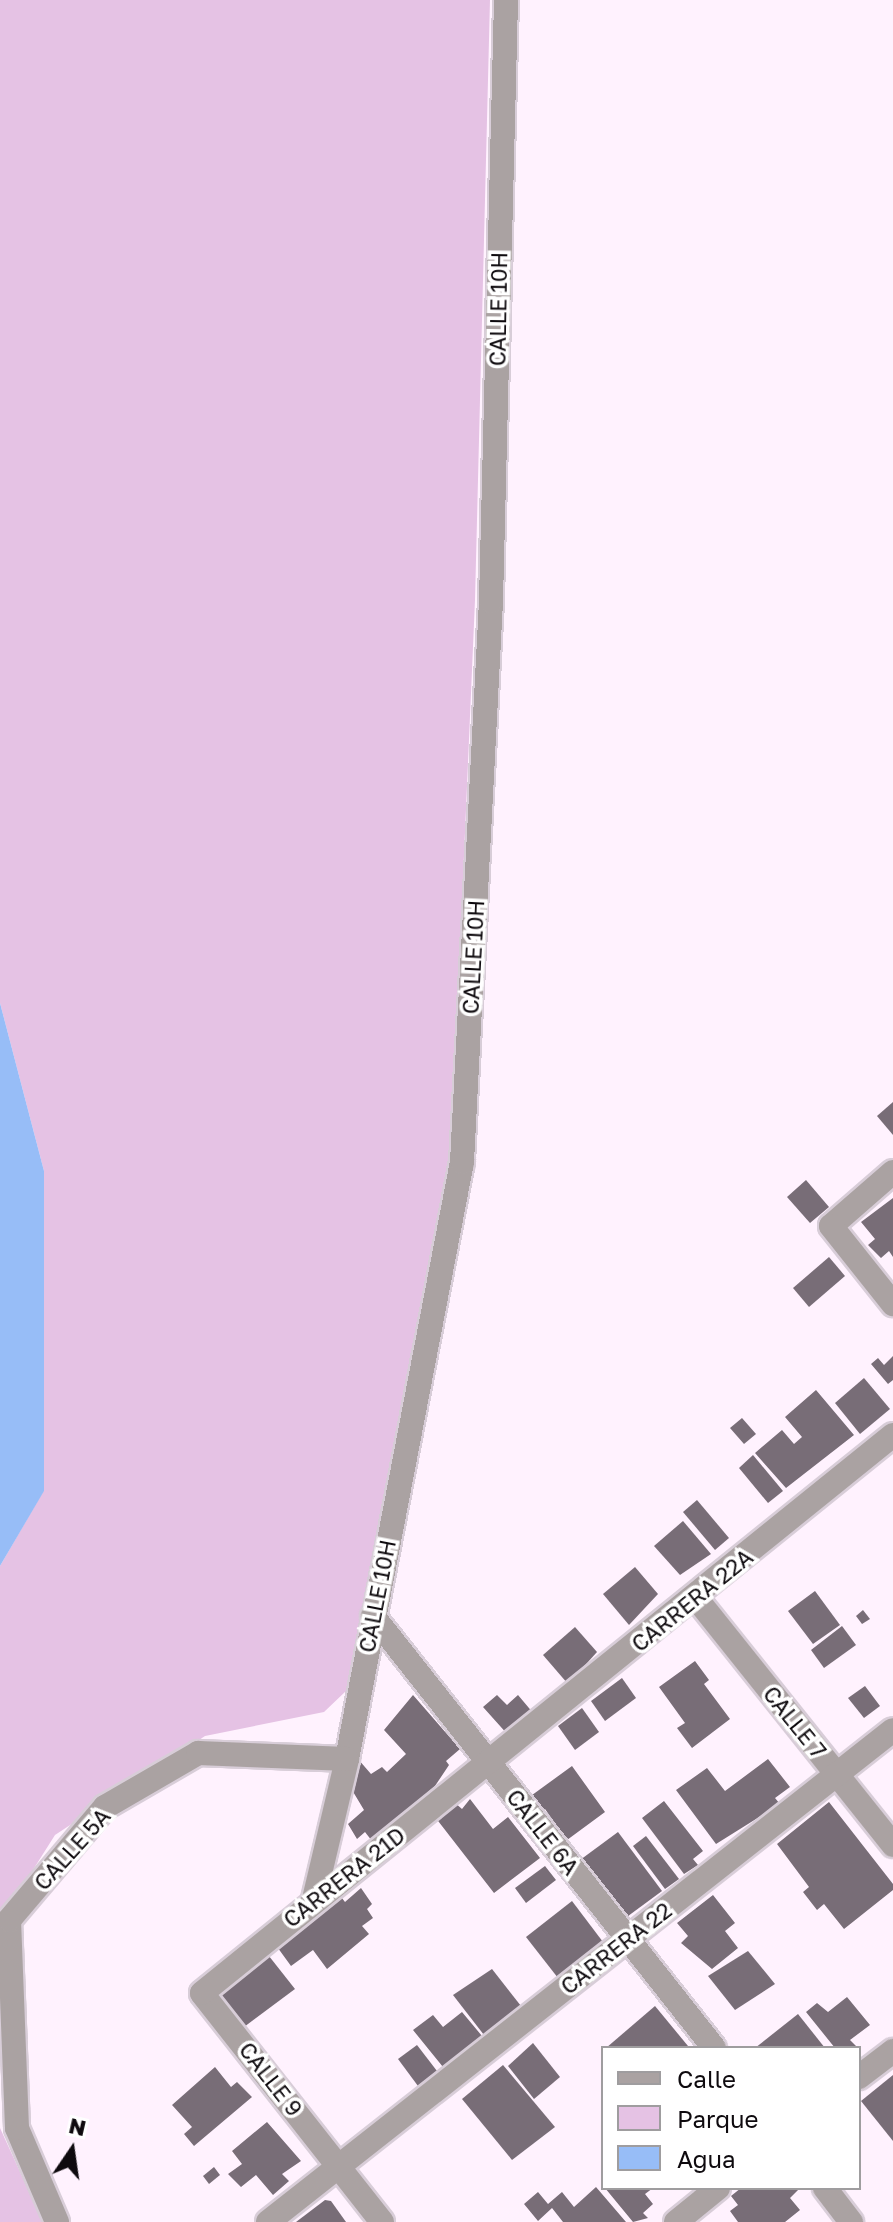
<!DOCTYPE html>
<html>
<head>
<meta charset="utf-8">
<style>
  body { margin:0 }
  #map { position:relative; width:893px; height:2222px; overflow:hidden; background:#fff2fe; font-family:"Golos Text",sans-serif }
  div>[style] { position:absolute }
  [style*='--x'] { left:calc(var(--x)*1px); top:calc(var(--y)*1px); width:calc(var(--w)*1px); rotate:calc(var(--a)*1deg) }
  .green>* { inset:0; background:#e5c2e4 }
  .water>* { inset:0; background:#97bdf7 }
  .building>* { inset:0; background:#786d77 }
  .roads { filter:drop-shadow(2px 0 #d8cdd8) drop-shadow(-2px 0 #d8cdd8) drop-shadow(0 2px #d8cdd8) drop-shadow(0 -2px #d8cdd8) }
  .minor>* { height:24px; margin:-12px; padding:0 12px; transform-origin:12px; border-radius:12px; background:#aaa2a2 }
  span { translate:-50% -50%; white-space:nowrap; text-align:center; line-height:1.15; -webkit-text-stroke:7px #fff; paint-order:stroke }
  .street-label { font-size:22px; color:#0e0a0e }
  .legend { position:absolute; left:601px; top:2046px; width:260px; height:144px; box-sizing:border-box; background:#fff; border:2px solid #9f9d9f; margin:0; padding:10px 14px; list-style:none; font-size:24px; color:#0e0a0e }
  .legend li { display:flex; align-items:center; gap:16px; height:40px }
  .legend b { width:40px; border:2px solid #9f9d9f }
  .north { position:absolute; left:32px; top:2110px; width:80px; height:80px; -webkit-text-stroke:6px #fff; paint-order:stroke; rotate:13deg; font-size:22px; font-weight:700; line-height:32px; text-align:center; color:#0e0a0e }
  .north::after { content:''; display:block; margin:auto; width:28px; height:36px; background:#0e0a0e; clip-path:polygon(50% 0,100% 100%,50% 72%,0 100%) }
</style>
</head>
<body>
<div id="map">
  <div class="green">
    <div style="clip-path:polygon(0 0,490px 0,475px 600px,451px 1159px,370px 1604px,346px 1691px,324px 1712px,205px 1736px,55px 1835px,0 1922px,0 1566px,44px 1490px,44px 1171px,0 1003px)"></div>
    <div style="clip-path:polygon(0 2128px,43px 2222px,0 2222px)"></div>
  </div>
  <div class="water">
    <div style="clip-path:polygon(0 1003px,44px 1171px,44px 1491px,0 1566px)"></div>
  </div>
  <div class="building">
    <div style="clip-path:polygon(893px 1102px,893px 1135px,877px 1116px)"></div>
    <div style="clip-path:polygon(806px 1180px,829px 1207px,810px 1223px,787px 1197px)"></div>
    <div style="clip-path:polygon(893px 1198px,893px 1257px,889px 1251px,881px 1258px,868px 1245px,875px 1239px,861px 1222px)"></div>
    <div style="clip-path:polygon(829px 1257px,845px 1276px,809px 1307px,793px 1288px)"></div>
    <div style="clip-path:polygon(893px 1356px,893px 1380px,888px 1384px,871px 1364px,878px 1358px,884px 1365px)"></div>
    <div style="clip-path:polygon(864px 1378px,890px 1409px,860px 1434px,835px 1403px)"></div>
    <div style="clip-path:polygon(816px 1390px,854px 1435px,786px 1488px,755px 1453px,782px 1430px,794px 1444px,802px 1437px,785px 1417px)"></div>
    <div style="clip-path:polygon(742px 1418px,756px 1434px,744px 1444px,730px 1428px)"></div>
    <div style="clip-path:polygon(753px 1455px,783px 1491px,768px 1503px,739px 1468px)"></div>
    <div style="clip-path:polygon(697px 1500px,729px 1538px,715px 1550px,683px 1512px)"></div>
    <div style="clip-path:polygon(683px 1521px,711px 1554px,680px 1575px,654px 1546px)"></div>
    <div style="clip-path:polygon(635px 1567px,658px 1594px,629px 1625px,603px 1594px)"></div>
    <div style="clip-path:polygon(815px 1591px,840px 1625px,813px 1644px,788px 1611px)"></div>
    <div style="clip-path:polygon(863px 1610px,870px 1619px,862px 1624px,856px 1616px)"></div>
    <div style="clip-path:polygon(842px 1626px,856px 1645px,824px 1668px,811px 1650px)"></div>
    <div style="clip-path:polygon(575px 1627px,597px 1652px,568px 1684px,543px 1655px)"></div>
    <div style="clip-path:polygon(695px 1661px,709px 1680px,704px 1684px,730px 1719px,692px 1748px,677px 1728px,685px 1723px,659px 1687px)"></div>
    <div style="clip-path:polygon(622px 1678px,636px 1698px,605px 1721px,591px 1701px)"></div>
    <div style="clip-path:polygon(865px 1686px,880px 1706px,864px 1718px,848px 1698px)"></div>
    <div style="clip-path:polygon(413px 1695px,460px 1749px,446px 1761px,449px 1765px,435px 1786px,372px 1841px,365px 1832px,357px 1839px,348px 1824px,364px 1810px,352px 1790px,358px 1759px,371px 1774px,382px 1767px,387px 1772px,406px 1754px,384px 1730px)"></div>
    <div style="clip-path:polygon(497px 1695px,507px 1705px,518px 1695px,534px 1714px,509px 1736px,483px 1707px)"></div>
    <div style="clip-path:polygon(582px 1708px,599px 1732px,575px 1750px,558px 1726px)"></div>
    <div style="clip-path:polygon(768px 1759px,790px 1787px,775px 1798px,780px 1804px,716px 1844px,676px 1790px,707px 1768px,725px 1791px)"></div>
    <div style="clip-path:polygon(572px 1766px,605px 1812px,567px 1840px,545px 1809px,539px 1814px,528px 1798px)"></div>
    <div style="clip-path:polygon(470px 1799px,493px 1829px,508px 1817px,540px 1858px,494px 1893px,435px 1817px,454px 1802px,462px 1809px)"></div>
    <div style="clip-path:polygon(664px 1801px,703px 1851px,693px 1859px,698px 1865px,684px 1874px,642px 1818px)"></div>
    <div style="clip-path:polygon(829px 1802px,893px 1884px,893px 1890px,844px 1929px,824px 1904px,817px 1910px,803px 1892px,809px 1887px,777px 1844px)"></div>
    <div style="clip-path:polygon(618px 1832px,662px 1891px,620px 1922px,576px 1863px)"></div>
    <div style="clip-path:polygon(646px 1836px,679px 1879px,665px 1889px,633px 1846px)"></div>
    <div style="clip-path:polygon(545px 1866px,556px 1880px,526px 1903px,515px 1888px)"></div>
    <div style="clip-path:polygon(361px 1888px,372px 1904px,367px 1909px,373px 1918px,362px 1926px,369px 1934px,327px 1969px,313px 1950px,291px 1966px,275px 1944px,338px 1893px,345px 1902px)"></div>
    <div style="clip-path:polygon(713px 1895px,735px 1923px,725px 1931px,738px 1948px,712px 1969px,681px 1943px,688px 1936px,677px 1923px)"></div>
    <div style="clip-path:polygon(572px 1901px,603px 1942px,558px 1978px,526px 1937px)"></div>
    <div style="clip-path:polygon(265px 1951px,295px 1989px,244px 2027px,214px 1988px)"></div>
    <div style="clip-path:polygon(748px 1951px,775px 1984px,735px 2010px,708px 1976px)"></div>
    <div style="clip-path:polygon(492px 1969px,521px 2006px,484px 2035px,453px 1995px)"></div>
    <div style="clip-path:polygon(847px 1997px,870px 2025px,850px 2040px,858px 2048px,835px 2048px,806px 2012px,817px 2003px,828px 2012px)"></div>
    <div style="clip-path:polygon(655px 2006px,688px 2046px,606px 2048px)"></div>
    <div style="clip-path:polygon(462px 2012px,482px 2036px,443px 2067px,413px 2030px,433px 2015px,443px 2027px)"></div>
    <div style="clip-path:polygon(798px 2014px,825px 2048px,755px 2048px)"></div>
    <div style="clip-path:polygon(533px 2043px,560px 2077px,534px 2099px,508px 2066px)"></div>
    <div style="clip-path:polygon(417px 2045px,437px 2071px,418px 2086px,398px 2059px)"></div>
    <div style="clip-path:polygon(503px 2065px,555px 2127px,512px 2160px,462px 2099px)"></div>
    <div style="clip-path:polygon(215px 2067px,231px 2087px,237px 2082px,252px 2097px,194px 2146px,184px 2134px,192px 2127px,172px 2105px)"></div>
    <div style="clip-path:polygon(893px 2075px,893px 2141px,861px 2101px)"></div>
    <div style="clip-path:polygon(267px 2122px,301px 2161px,282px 2174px,289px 2181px,273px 2195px,256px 2175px,241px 2187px,228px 2174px,242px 2164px,232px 2151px)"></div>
    <div style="clip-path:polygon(214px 2167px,220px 2175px,209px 2184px,203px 2176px)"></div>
    <div style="clip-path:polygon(596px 2187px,626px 2222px,563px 2222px,552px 2208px,538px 2221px,524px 2204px,538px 2192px,548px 2204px,562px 2192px,574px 2207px)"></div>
    <div style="clip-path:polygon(605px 2188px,653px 2188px,645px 2194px,653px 2204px,643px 2213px,648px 2218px,633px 2222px)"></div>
    <div style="clip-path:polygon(741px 2188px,800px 2188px,790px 2198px,800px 2210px,785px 2222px,738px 2222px,730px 2211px,738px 2205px,731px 2196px)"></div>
    <div style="clip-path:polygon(325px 2200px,331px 2201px,346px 2222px,296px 2222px)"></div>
  </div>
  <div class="roads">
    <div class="minor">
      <div style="--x:893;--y:1172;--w:82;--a:138.9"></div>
      <div style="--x:831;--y:1226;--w:100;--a:51.5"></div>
      <div style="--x:696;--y:1598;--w:316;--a:51.4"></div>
      <div style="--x:373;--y:1616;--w:550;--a:51.71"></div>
      <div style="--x:314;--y:1899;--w:144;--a:-76.7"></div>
      <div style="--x:347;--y:1759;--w:608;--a:-79.1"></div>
      <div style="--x:462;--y:1162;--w:562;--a:-87.04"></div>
      <div style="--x:491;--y:601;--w:601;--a:-88.57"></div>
      <div style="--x:859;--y:2077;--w:43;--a:-37.4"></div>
      <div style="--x:825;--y:2188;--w:43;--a:52.6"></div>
      <div style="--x:57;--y:2222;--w:102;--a:-113.1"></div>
      <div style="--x:17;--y:2128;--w:208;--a:-92.2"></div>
      <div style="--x:9;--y:1920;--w:148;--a:-49.7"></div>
      <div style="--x:105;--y:1807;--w:108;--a:-30.1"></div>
      <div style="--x:198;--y:1753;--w:149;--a:2.3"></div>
      <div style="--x:268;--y:2222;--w:795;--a:-38.21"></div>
      <div style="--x:382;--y:2222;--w:291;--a:-128.2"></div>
      <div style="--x:202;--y:1993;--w:888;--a:-38.92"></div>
      <div style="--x:676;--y:2222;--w:54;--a:-39"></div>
    </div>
  </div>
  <div class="street-label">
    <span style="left:498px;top:309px;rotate:-89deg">CALLE 10H</span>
    <span style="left:473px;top:957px;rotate:-87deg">CALLE 10H</span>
    <span style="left:377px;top:1596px;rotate:-79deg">CALLE 10H</span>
    <span style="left:692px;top:1600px;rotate:-39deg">CARRERA 22A</span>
    <span style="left:795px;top:1722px;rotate:51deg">CALLE 7</span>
    <span style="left:543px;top:1832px;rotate:52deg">CALLE 6A</span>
    <span style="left:72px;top:1849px;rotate:-48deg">CALLE 5A</span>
    <span style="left:344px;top:1877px;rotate:-38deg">CARRERA 21D</span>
    <span style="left:616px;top:1948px;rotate:-38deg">CARRERA 22</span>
    <span style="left:271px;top:2079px;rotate:52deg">CALLE 9</span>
  </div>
  <ul class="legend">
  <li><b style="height:10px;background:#aaa2a2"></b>Calle</li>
  <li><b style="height:22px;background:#e5c2e4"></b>Parque</li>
  <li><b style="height:22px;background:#97bdf7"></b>Agua</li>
  </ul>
  <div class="north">N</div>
</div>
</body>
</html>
